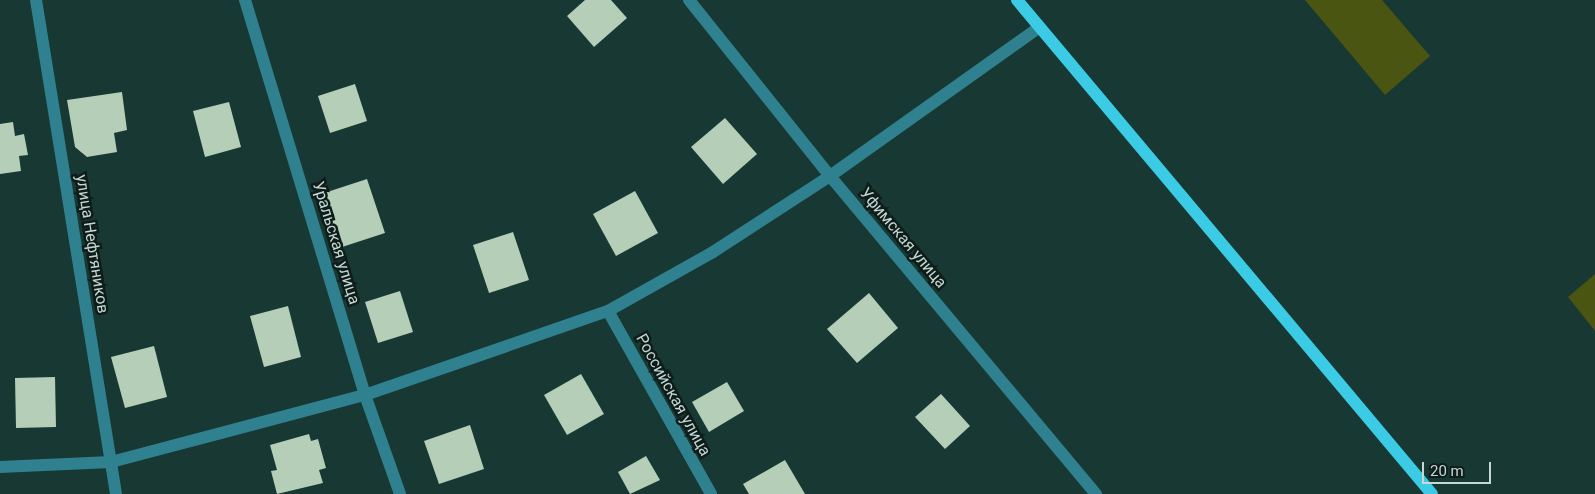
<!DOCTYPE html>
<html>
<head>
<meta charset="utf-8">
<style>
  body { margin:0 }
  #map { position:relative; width:1595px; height:494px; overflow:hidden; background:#173833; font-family:Roboto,sans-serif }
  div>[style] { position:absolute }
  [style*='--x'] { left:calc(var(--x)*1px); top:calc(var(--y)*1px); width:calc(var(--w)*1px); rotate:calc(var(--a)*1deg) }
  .green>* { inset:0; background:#495511 }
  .building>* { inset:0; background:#b4ceb8 }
  .minor>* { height:12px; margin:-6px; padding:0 6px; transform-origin:6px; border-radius:6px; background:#2f8190 }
  .major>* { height:12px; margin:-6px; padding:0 6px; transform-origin:6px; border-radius:6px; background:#3bcbe4 }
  span { translate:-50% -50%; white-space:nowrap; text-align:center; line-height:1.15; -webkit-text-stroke:5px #0e1d1a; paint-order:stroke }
  .street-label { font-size:16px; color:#c5d8d3 }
  .scale { position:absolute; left:1422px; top:462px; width:69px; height:22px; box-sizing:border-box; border:2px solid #c5d8d3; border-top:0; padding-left:6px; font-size:15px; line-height:18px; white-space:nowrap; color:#c5d8d3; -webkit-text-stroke:4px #0e1d1a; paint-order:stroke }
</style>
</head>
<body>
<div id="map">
  <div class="green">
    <div style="clip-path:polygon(1305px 0,1382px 0,1430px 56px,1385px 95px)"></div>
    <div style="clip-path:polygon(1595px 274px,1595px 331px,1568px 297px)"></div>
  </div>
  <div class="building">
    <div style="clip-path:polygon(585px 0,611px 0,627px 18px,594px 47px,567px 16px)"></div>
    <div style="clip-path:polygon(355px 84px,367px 121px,330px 133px,318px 96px)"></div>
    <div style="clip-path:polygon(122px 92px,127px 130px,114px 133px,117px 152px,87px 157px,75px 147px,67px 100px)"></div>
    <div style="clip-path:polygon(229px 102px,241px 147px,205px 157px,193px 111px)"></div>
    <div style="clip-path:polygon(725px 118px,757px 154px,723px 184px,691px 147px)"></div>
    <div style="clip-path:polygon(13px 122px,15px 136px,24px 134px,28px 155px,19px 156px,21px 171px,0 174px,0 124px)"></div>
    <div style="clip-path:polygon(367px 179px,385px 233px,336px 249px,318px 195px)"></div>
    <div style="clip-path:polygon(635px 191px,658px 233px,616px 256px,593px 214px)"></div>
    <div style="clip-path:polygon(513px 232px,529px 280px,489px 293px,473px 245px)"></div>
    <div style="clip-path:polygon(400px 291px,413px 332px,378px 343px,365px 302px)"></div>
    <div style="clip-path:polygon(869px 293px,898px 328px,857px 363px,827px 329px)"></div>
    <div style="clip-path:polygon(288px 306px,301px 357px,264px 367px,250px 316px)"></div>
    <div style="clip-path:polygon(154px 346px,167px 397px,125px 408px,111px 357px)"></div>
    <div style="clip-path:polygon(581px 374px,604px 414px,567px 435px,544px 395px)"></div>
    <div style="clip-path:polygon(55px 377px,56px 427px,16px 428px,15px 378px)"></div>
    <div style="clip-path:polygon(727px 382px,744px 411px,709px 432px,692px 402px)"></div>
    <div style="clip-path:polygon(941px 394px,970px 426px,945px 449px,915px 417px)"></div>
    <div style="clip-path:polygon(470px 425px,484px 469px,439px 484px,424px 441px)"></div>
    <div style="clip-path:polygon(309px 434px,311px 441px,318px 439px,326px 468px,319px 470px,323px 483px,277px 494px,271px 471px,277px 470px,270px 445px)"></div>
    <div style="clip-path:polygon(646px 456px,660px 480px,630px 494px,618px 472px)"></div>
    <div style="clip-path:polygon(785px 460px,805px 494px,749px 494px,743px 484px)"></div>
  </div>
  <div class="minor">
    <div style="--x:36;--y:0;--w:500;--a:80.8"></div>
    <div style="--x:245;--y:0;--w:413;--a:73.1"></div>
    <div style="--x:365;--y:395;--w:105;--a:70.5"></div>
    <div style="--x:689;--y:0;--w:226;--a:51.3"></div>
    <div style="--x:830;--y:176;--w:415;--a:50.1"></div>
    <div style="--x:608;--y:311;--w:210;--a:60.6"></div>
    <div style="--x:0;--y:467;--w:111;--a:-2.6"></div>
    <div style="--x:111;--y:462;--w:263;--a:-14.8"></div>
    <div style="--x:365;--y:395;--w:257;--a:-19.1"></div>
    <div style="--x:608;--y:311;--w:120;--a:-29.3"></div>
    <div style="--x:713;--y:252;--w:140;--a:-33"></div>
    <div style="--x:830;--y:176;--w:257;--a:-35.4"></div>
  </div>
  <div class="major">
    <div style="--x:1017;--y:0;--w:645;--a:49.97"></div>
  </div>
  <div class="street-label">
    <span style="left:903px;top:238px;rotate:50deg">Уфимская улица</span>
    <span style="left:336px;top:243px;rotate:73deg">Уральская улица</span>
    <span style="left:92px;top:244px;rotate:81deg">улица Нефтяников</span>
    <span style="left:673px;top:395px;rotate:61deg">Российская улица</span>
  </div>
  <div class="scale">20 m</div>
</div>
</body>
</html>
